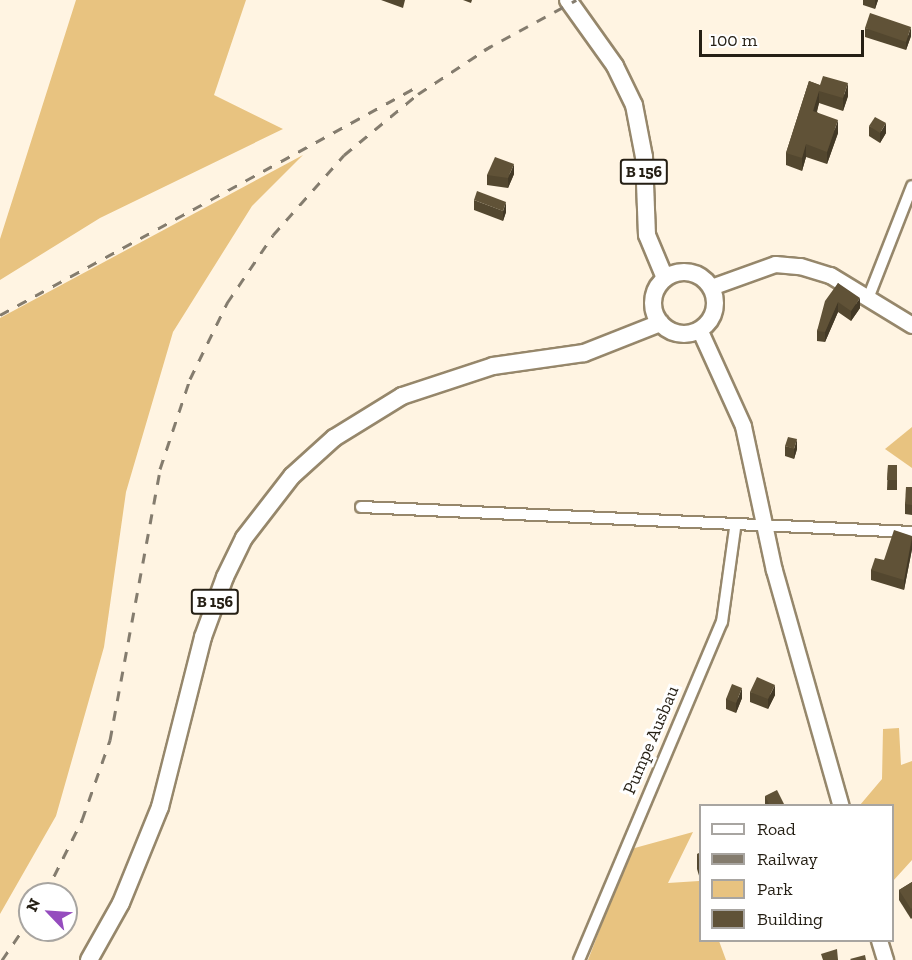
<!DOCTYPE html>
<html>
<head>
<meta charset="utf-8">
<style>
  body { margin:0 }
  #map { position:relative; width:912px; height:960px; overflow:hidden; background:#fff4e2; font-family:"Zilla Slab",serif }
  div>[style] { position:absolute }
  [style*='--x'] { left:calc(var(--x)*1px); top:calc(var(--y)*1px); width:calc(var(--w)*1px); rotate:calc(var(--a)*1deg) }
  .green>* { inset:0; background:#e8c380 }
  .roads { filter:drop-shadow(2px 0 #96876b) drop-shadow(-2px 0 #96876b) drop-shadow(0 2px #96876b) drop-shadow(0 -2px #96876b) }
  .street>* { height:10px; margin:-5px; padding:0 5px; transform-origin:5px; border-radius:5px; background:#fff }
  .secondary>* { height:15px; margin:-7.5px; padding:0 7.5px; transform-origin:7.5px; border-radius:7.5px; background:#fff }
  .primary>* { height:16px; margin:-8px; padding:0 8px; transform-origin:8px; border-radius:8px; background:#fff }
  .primary>.ring { margin:-8px; padding:0; box-sizing:content-box; background:none; border:16px solid #fff; border-radius:50% }
  .rail>* { height:3px; margin-top:-1.5px; transform-origin:0; background:repeating-linear-gradient(90deg,#847c6e 0 10px,transparent 0 20px) }
  .wall>* { inset:0; background:#53472f }
  .shaded-wall>* { inset:0; background:#433926 }
  .building>* { inset:0; background:#605237 }
  span { translate:-50% -50%; white-space:nowrap; text-align:center; line-height:1.15; -webkit-text-stroke:6px #fff; paint-order:stroke }
  .shield-label span { padding:2px 4px; background:#fff; border:2px solid; border-radius:4px; -webkit-text-stroke-width:0 }
  .shield-label { font-size:16px; color:#251f14; font-weight:700 }
  .street-label { font-size:18px; color:#251f14 }
  .legend { position:absolute; left:699px; top:804px; width:195px; height:138px; box-sizing:border-box; background:#fff; border:2px solid #a8a5a1; margin:0; padding:8px 10px; list-style:none; font-size:18px; color:#251f14 }
  .legend li { display:flex; align-items:center; gap:12px; height:30px }
  .legend b { width:30px; border:2px solid #a8a5a1 }
  .north { position:absolute; left:18px; top:882px; width:60px; height:60px; box-sizing:border-box; background:#fff; border:2px solid #a8a5a1; border-radius:50%; rotate:295deg; font-size:16px; font-weight:700; line-height:24px; text-align:center; color:#251f14 }
  .north::after { content:''; display:block; margin:auto; width:21px; height:27px; background:#954cbe; clip-path:polygon(50% 0,100% 100%,50% 72%,0 100%) }
  .scale { position:absolute; left:699px; top:30px; width:165px; height:27px; box-sizing:border-box; border:3px solid #251f14; border-top:0; padding-left:8px; font-size:18px; line-height:21px; white-space:nowrap; color:#251f14; -webkit-text-stroke:4px #fff; paint-order:stroke }
</style>
</head>
<body>
<div id="map">
  <div class="green">
    <div style="clip-path:polygon(76px 0,246px 0,214px 95px,283px 129px,100px 218px,0 280px,0 239px)"></div>
    <div style="clip-path:polygon(303px 155px,252px 206px,173px 332px,126px 492px,104px 647px,56px 816px,0 914px,0 318px)"></div>
    <div style="clip-path:polygon(912px 427px,912px 468px,885px 449px)"></div>
    <div style="clip-path:polygon(899px 728px,901px 765px,912px 761px,912px 860px,893px 881px,892px 806px,860px 805px,882px 779px,883px 729px)"></div>
    <div style="clip-path:polygon(693px 832px,668px 883px,699px 881px,700px 940px,719px 941px,726px 960px,588px 960px,631px 849px)"></div>
  </div>
  <div class="roads">
    <div class="street">
      <div style="--x:869;--y:296;--w:118;--a:-68.6"></div>
      <div style="--x:361;--y:507;--w:552;--a:2.6"></div>
      <div style="--x:579;--y:960;--w:367;--a:-67.1"></div>
      <div style="--x:722;--y:622;--w:95;--a:-82.1"></div>
    </div>
    <div class="secondary">
      <div style="--x:711;--y:287;--w:68;--a:-19.8"></div>
      <div style="--x:775;--y:264;--w:25;--a:5"></div>
      <div style="--x:800;--y:266;--w:31;--a:17"></div>
      <div style="--x:830;--y:275;--w:96;--a:31.4"></div>
      <div style="--x:700;--y:331;--w:104;--a:65.6"></div>
      <div style="--x:743;--y:426;--w:147;--a:77.9"></div>
      <div style="--x:774;--y:570;--w:245;--a:74.2"></div>
      <div style="--x:879;--y:940;--w:21;--a:73"></div>
    </div>
    <div class="primary">
      <div style="--x:568;--y:0;--w:81;--a:54.5"></div>
      <div style="--x:615;--y:66;--w:43;--a:64"></div>
      <div style="--x:634;--y:105;--w:53;--a:79.1"></div>
      <div style="--x:644;--y:157;--w:78;--a:87.8"></div>
      <div style="--x:647;--y:235;--w:47;--a:67.3"></div>
      <div class="ring" style="left:653px;top:272px;width:46px;height:46px"></div>
      <div style="--x:89;--y:960;--w:65;--a:-60.7"></div>
      <div style="--x:121;--y:903;--w:104;--a:-67.9"></div>
      <div style="--x:160;--y:807;--w:175;--a:-75.8"></div>
      <div style="--x:203;--y:637;--w:64;--a:-69.9"></div>
      <div style="--x:225;--y:577;--w:43;--a:-64"></div>
      <div style="--x:244;--y:538;--w:78;--a:-52.3"></div>
      <div style="--x:292;--y:476;--w:57;--a:-42.1"></div>
      <div style="--x:334;--y:438;--w:80;--a:-31.7"></div>
      <div style="--x:402;--y:396;--w:96;--a:-18.2"></div>
      <div style="--x:493;--y:366;--w:92;--a:-8.1"></div>
      <div style="--x:584;--y:353;--w:82;--a:-21.5"></div>
    </div>
  </div>
  <div class="rail">
    <div style="--x:484;--y:50;--w:105;--a:-28.5"></div>
    <div style="--x:0;--y:315;--w:474;--a:-28.7"></div>
    <div style="--x:45;--y:894;--w:83;--a:-63.4"></div>
    <div style="--x:82;--y:820;--w:85;--a:-70.7"></div>
    <div style="--x:110;--y:740;--w:276;--a:-79.5"></div>
    <div style="--x:160;--y:469;--w:95;--a:-71.6"></div>
    <div style="--x:190;--y:379;--w:85;--a:-64"></div>
    <div style="--x:227;--y:303;--w:82;--a:-55.9"></div>
    <div style="--x:273;--y:235;--w:107;--a:-48.4"></div>
    <div style="--x:344;--y:155;--w:96;--a:-39.5"></div>
    <div style="--x:418;--y:94;--w:87;--a:-33.3"></div>
    <div style="--x:2;--y:960;--w:50;--a:-55.7"></div>
  </div>
  <div class="wall">
    <div style="clip-path:polygon(381px 0,405px 0,403px 8px)"></div>
    <div style="clip-path:polygon(463px 0,472px 0,471px 3px)"></div>
    <div style="clip-path:polygon(863px 0,878px 0,875px 9px,863px 5px)"></div>
    <div style="clip-path:polygon(865px 28px,911px 36px,906px 50px,865px 37px)"></div>
    <div style="clip-path:polygon(809px 81px,848px 96px,843px 111px,819px 103px,817px 112px,838px 133px,827px 164px,806px 157px,802px 171px,786px 165px,786px 153px)"></div>
    <div style="clip-path:polygon(869px 126px,886px 133px,880px 143px,869px 136px)"></div>
    <div style="clip-path:polygon(514px 174px,508px 188px,487px 185px,487px 175px)"></div>
    <div style="clip-path:polygon(474px 200px,506px 212px,503px 221px,474px 210px)"></div>
    <div style="clip-path:polygon(838px 283px,860px 308px,851px 321px,838px 312px,825px 342px,817px 341px,817px 331px)"></div>
    <div style="clip-path:polygon(785px 446px,797px 449px,794px 459px,785px 456px)"></div>
    <div style="clip-path:polygon(888px 465px,897px 465px,897px 490px,887px 490px)"></div>
    <div style="clip-path:polygon(912px 487px,912px 515px,905px 514px,905px 504px)"></div>
    <div style="clip-path:polygon(912px 536px,912px 549px,904px 590px,871px 580px,871px 570px,884px 560px)"></div>
    <div style="clip-path:polygon(750px 692px,775px 695px,768px 709px,750px 702px)"></div>
    <div style="clip-path:polygon(742px 698px,736px 713px,726px 709px,726px 699px)"></div>
    <div style="clip-path:polygon(765px 796px,785px 806px,765px 806px)"></div>
    <div style="clip-path:polygon(700px 853px,700px 879px,697px 869px,697px 854px)"></div>
    <div style="clip-path:polygon(912px 882px,912px 918px,911px 919px,899px 900px,899px 890px)"></div>
  </div>
  <div class="shaded-wall">
    <div style="clip-path:polygon(875px 0,878px 0,875px 9px)"></div>
    <div style="clip-path:polygon(911px 27px,911px 36px,906px 50px,906px 42px)"></div>
    <div style="clip-path:polygon(848px 83px,848px 96px,843px 111px,843px 98px)"></div>
    <div style="clip-path:polygon(819px 91px,819px 103px,813px 124px,813px 111px)"></div>
    <div style="clip-path:polygon(838px 120px,838px 133px,827px 164px,827px 152px)"></div>
    <div style="clip-path:polygon(886px 123px,886px 133px,880px 143px,880px 133px)"></div>
    <div style="clip-path:polygon(806px 144px,806px 157px,802px 171px,802px 158px)"></div>
    <div style="clip-path:polygon(514px 164px,514px 174px,508px 188px,508px 178px)"></div>
    <div style="clip-path:polygon(506px 202px,506px 212px,503px 221px,503px 211px)"></div>
    <div style="clip-path:polygon(860px 298px,860px 308px,851px 321px,851px 311px)"></div>
    <div style="clip-path:polygon(838px 302px,838px 312px,825px 342px,825px 332px)"></div>
    <div style="clip-path:polygon(797px 439px,797px 449px,794px 459px,794px 449px)"></div>
    <div style="clip-path:polygon(912px 539px,912px 549px,904px 590px,904px 580px)"></div>
    <div style="clip-path:polygon(775px 685px,775px 695px,768px 709px,768px 699px)"></div>
    <div style="clip-path:polygon(742px 688px,742px 698px,736px 713px,736px 703px)"></div>
  </div>
  <div class="building">
    <div style="clip-path:polygon(870px 13px,911px 27px,906px 42px,865px 28px)"></div>
    <div style="clip-path:polygon(823px 76px,848px 83px,843px 98px,819px 91px,813px 111px,838px 120px,827px 152px,806px 144px,802px 158px,786px 153px,809px 81px,820px 85px)"></div>
    <div style="clip-path:polygon(875px 117px,886px 123px,880px 133px,869px 126px)"></div>
    <div style="clip-path:polygon(495px 157px,514px 164px,508px 178px,487px 175px)"></div>
    <div style="clip-path:polygon(477px 191px,506px 202px,503px 211px,474px 200px)"></div>
    <div style="clip-path:polygon(838px 283px,860px 298px,851px 311px,838px 302px,825px 332px,817px 331px,825px 301px)"></div>
    <div style="clip-path:polygon(788px 437px,797px 439px,794px 449px,785px 446px)"></div>
    <div style="clip-path:polygon(888px 465px,897px 465px,897px 480px,887px 480px)"></div>
    <div style="clip-path:polygon(906px 487px,912px 487px,912px 505px,905px 504px)"></div>
    <div style="clip-path:polygon(894px 530px,912px 536px,904px 580px,871px 570px,875px 558px,884px 560px)"></div>
    <div style="clip-path:polygon(757px 677px,775px 685px,768px 699px,750px 692px)"></div>
    <div style="clip-path:polygon(732px 684px,742px 688px,736px 703px,726px 699px)"></div>
    <div style="clip-path:polygon(777px 790px,785px 806px,770px 806px,765px 796px)"></div>
    <div style="clip-path:polygon(700px 853px,700px 864px,697px 854px)"></div>
    <div style="clip-path:polygon(912px 882px,912px 908px,911px 909px,899px 890px)"></div>
    <div style="clip-path:polygon(837px 949px,838px 960px,823px 960px,821px 954px)"></div>
    <div style="clip-path:polygon(865px 955px,866px 960px,851px 960px,850px 959px)"></div>
  </div>
  <div class="shield-label">
    <span style="left:644px;top:172px">B 156</span>
    <span style="left:215px;top:602px">B 156</span>
  </div>
  <div class="street-label">
    <span style="left:651px;top:740px;rotate:-67deg">Pumpe Ausbau</span>
  </div>
  <ul class="legend">
  <li><b style="height:8px;background:#fff"></b>Road</li>
  <li><b style="height:8px;background:#847c6e"></b>Railway</li>
  <li><b style="height:16px;background:#e8c380"></b>Park</li>
  <li><b style="height:16px;background:#605237"></b>Building</li>
  </ul>
  <div class="north">N</div>
  <div class="scale">100 m</div>
</div>
</body>
</html>
